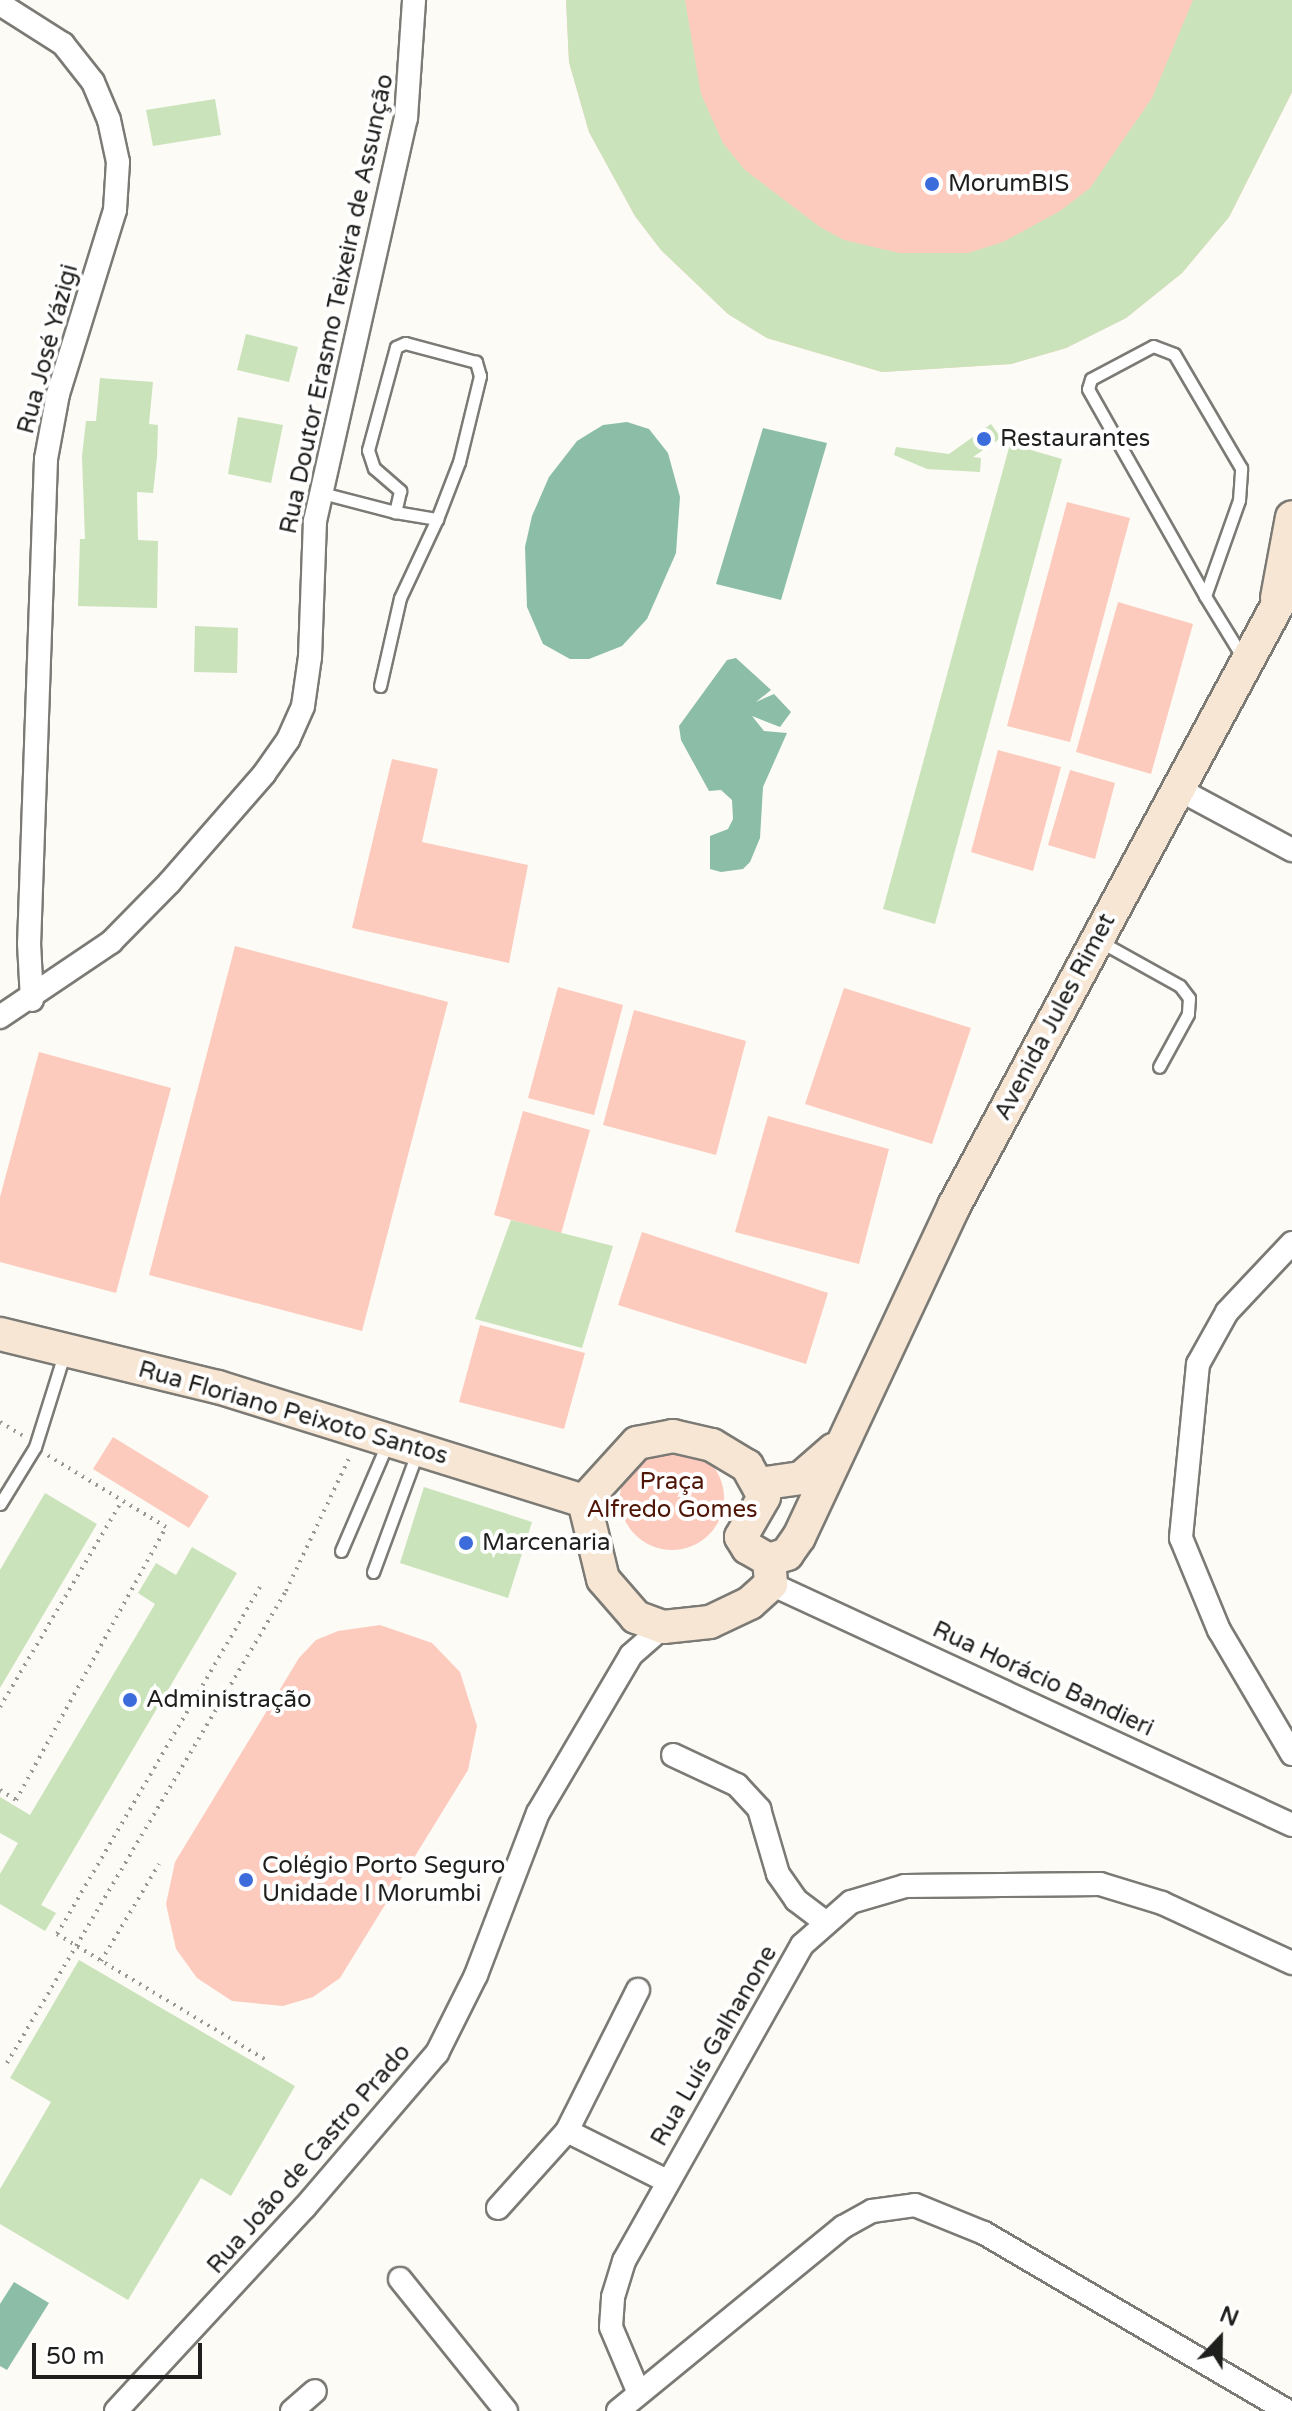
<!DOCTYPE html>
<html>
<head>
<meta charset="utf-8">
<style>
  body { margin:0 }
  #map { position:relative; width:1292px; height:2411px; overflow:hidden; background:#fcfbf6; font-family:"Varela Round",sans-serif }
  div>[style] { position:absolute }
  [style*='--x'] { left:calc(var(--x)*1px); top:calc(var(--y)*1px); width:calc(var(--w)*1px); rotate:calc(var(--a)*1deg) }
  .green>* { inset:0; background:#fdcbbd }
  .round { border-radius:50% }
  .water>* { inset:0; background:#8bbda7 }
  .building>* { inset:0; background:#cae3bb }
  .path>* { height:4px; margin-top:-2px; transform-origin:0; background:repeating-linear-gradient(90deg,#979793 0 2px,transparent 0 8px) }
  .roads { filter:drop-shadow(2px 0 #7b7a75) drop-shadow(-2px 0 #7b7a75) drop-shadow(0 2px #7b7a75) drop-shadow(0 -2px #7b7a75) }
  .lane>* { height:11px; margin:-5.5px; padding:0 5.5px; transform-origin:5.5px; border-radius:5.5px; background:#fff }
  .street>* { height:22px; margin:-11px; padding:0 11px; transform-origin:11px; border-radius:11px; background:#fff }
  .secondary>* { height:32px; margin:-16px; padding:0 16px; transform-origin:16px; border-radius:16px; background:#f7e6d4 }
  .dots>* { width:22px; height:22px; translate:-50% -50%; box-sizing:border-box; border:4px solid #fff; border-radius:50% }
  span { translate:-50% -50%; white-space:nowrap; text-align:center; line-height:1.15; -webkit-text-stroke:8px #fff; paint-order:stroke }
  .poi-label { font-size:24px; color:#1f1f1d }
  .left { translate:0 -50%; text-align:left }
  .street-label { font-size:24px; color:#1f1f1d }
  .park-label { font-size:24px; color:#4f1506 }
  .north { position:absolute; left:1180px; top:2299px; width:80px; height:80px; -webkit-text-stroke:6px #fff; paint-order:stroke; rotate:22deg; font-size:22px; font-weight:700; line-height:32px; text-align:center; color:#1f1f1d }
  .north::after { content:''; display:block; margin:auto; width:28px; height:36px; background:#1f1f1d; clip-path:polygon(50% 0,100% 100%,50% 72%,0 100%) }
  .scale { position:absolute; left:32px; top:2343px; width:170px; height:36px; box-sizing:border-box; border:4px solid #1f1f1d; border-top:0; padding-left:10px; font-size:24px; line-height:28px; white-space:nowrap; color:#1f1f1d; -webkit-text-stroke:6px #fff; paint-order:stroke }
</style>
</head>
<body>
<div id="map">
  <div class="green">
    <div style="clip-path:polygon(566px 0,1292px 0,1292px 92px,1229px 217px,1182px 273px,1126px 318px,1066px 348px,1011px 364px,882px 372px,767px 338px,728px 314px,661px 250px,635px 216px,589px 132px,569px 62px)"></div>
    <div style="clip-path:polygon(1067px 502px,1130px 518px,1070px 742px,1007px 726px)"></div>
    <div style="clip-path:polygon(1118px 602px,1193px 624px,1151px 774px,1076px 752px)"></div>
    <div style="clip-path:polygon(998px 750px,1061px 767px,1033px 871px,971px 852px)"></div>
    <div style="clip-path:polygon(392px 759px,438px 769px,422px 842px,528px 865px,509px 963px,352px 928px)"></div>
    <div style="clip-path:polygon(1070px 770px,1115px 783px,1095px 859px,1048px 845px)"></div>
    <div style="clip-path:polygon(235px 946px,448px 1002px,362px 1331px,149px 1275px)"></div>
    <div style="clip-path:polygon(558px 987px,623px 1005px,594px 1115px,528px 1098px)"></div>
    <div style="clip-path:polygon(844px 988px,971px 1028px,932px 1144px,805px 1104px)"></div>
    <div style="clip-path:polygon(634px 1010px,746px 1041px,716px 1155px,603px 1125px)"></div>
    <div style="clip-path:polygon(39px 1052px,171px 1088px,116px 1293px,0 1262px,0 1197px)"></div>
    <div style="clip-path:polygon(523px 1111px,590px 1130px,561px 1234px,494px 1215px)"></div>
    <div style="clip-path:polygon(768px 1116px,889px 1149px,859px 1264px,735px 1232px)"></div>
    <div style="clip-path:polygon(642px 1232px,828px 1293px,806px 1364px,618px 1305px)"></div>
    <div style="clip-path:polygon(480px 1325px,585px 1353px,564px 1429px,459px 1402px)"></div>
    <div style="clip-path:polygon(113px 1437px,209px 1496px,189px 1528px,93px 1469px)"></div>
    <div class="round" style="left:620px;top:1446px;width:104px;height:104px"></div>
    <div style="clip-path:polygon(380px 1625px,432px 1643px,460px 1672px,477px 1726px,468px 1770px,340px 1978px,313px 1997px,283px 2006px,232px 2001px,197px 1978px,176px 1949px,166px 1904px,175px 1862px,299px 1658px,316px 1640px,338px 1631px)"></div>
  </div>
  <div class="water">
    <div style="clip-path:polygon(627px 422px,649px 429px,668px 453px,680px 497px,676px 553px,647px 619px,622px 646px,589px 659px,570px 659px,543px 644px,527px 607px,525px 547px,532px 516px,549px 477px,577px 441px,603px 425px)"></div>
    <div style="clip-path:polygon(763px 428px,827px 443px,781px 600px,716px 584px)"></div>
    <div style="clip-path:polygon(736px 658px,771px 690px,756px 702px,774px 694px,791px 712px,780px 727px,752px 716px,764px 731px,787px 733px,763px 787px,760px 838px,750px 862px,743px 869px,721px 872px,710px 869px,710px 836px,728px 829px,733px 819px,732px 800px,721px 790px,709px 791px,681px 740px,679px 726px,727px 660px)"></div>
    <div style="clip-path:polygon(14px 2282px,49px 2303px,7px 2370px,0 2366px,0 2304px)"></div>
  </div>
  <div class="building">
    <div style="clip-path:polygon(566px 0,685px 0,701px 94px,723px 143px,745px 170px,820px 227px,844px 240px,899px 253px,968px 253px,1003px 242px,1060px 211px,1090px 188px,1152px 98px,1193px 0,1292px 0,1292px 92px,1229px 217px,1182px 273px,1126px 318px,1066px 348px,1011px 364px,882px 372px,767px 338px,728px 314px,661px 250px,635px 216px,589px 132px,569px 62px)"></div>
    <div style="clip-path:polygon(215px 99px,221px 135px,153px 146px,146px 110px)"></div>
    <div style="clip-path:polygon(246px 334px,298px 347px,289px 382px,237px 370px)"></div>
    <div style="clip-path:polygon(100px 378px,153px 382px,149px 424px,158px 425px,157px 457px,153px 493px,137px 492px,138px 540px,158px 541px,157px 608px,78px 606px,80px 539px,85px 539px,82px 456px,86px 421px,96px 421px)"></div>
    <div style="clip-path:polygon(238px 417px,283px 425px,271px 483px,228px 474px)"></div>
    <div style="clip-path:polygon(991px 424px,1001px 438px,973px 457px,981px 458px,980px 472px,927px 469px,894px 455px,896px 447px,949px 454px)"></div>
    <div style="clip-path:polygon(1010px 444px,1062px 459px,935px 924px,883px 909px)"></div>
    <div style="clip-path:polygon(195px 626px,238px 628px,237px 673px,194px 672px)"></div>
    <div style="clip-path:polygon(511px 1220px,613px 1246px,582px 1348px,475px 1319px)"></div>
    <div style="clip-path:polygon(424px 1487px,532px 1522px,508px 1598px,400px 1563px)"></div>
    <div style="clip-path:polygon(45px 1493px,97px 1524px,0 1688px,0 1570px)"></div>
    <div style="clip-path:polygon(192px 1547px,237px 1573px,41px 1905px,56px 1913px,45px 1931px,0 1904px,0 1874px,18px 1843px,0 1833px,0 1797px,30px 1815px,155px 1604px,138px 1593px,156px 1563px,176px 1575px)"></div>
    <div style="clip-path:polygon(79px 1960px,295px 2086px,231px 2196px,201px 2178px,128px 2300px,0 2224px,0 2189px,51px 2102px,10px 2078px)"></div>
  </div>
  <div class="path">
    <div style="--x:0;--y:1422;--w:26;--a:31"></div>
    <div style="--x:260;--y:1587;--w:402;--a:120.3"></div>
    <div style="--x:57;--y:1934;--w:244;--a:31.1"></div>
    <div style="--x:0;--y:1707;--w:239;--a:-59.4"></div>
    <div style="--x:0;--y:1790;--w:19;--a:32"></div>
    <div style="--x:16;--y:1800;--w:311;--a:-61.2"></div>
    <div style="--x:166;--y:1527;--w:139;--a:-148.8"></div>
    <div style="--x:101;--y:1961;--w:113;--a:-59.1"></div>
    <div style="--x:7;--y:2063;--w:548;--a:-59.41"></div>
    <div style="--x:286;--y:1591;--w:152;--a:-64.6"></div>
  </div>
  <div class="roads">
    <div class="lane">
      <div style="--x:322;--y:493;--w:75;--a:14.6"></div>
      <div style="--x:395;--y:512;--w:43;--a:9.5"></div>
      <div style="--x:437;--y:519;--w:61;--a:-68.9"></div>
      <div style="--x:459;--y:462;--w:89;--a:-76.3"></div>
      <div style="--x:480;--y:376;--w:15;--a:-106"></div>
      <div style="--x:476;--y:362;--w:73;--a:-165"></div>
      <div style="--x:405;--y:343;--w:10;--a:156"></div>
      <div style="--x:396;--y:347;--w:107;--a:105.2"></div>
      <div style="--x:368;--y:450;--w:19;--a:72"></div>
      <div style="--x:374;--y:468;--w:35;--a:41"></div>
      <div style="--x:400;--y:491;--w:22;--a:103"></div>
      <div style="--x:1205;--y:596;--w:102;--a:-70.5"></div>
      <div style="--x:1239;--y:500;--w:32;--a:-86"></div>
      <div style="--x:1241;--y:468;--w:132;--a:-120.4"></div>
      <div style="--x:1174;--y:354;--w:22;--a:-159"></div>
      <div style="--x:1153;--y:346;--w:70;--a:152"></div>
      <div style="--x:1091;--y:379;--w:10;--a:107"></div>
      <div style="--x:1088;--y:389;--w:238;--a:60.5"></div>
      <div style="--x:1205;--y:596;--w:73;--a:58.5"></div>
      <div style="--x:380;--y:686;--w:90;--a:-77.2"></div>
      <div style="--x:400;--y:598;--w:87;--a:-64.9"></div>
      <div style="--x:1101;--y:942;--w:90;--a:29.1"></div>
      <div style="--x:1180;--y:986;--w:15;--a:53"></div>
      <div style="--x:1189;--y:998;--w:16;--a:94"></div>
      <div style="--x:1188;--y:1014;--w:60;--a:118.7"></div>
      <div style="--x:0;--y:1504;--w:67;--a:-58.4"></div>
      <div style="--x:35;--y:1447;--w:87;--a:-72.6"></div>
      <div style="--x:61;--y:1364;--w:13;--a:-94"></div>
      <div style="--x:341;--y:1551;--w:119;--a:-66.7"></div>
      <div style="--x:373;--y:1572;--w:127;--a:-69.7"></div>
    </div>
    <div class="street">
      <div style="--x:0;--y:4;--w:75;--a:32.4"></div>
      <div style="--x:63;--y:44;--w:48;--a:51.7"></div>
      <div style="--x:93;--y:82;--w:41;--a:67.2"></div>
      <div style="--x:109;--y:120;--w:43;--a:77.9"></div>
      <div style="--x:118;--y:162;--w:48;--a:93.6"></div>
      <div style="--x:115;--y:210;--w:193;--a:107.2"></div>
      <div style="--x:58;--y:394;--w:66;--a:100.5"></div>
      <div style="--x:46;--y:459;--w:484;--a:92"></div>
      <div style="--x:29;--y:943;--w:57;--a:87"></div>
      <div style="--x:1180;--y:790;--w:127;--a:28.2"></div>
      <div style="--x:0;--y:1017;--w:134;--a:-34"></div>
      <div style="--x:111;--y:942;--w:83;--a:-45.5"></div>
      <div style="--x:169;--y:883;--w:145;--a:-48.9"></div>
      <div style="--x:264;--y:774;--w:42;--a:-54.8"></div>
      <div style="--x:288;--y:740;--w:37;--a:-66"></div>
      <div style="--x:303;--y:706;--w:49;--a:-81.9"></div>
      <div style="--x:310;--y:657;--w:136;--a:-87.9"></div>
      <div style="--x:315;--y:521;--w:413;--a:-77.3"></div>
      <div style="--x:406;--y:118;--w:118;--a:-86.1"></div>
      <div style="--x:1292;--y:1243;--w:95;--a:133.3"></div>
      <div style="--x:1227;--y:1312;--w:60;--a:119.1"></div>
      <div style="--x:1198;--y:1364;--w:175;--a:95.6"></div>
      <div style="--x:1181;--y:1538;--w:100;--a:67.6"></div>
      <div style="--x:1219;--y:1630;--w:144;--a:59.5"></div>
      <div style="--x:771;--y:1584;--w:574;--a:24.82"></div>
      <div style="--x:673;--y:1755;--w:71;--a:25.1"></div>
      <div style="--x:737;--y:1785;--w:33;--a:47"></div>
      <div style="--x:759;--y:1809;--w:68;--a:73.7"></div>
      <div style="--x:778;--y:1874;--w:32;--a:55"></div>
      <div style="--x:796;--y:1900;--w:36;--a:37"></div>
      <div style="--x:567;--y:2131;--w:112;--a:26.6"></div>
      <div style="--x:498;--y:2208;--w:103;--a:-48.1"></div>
      <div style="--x:567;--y:2131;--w:158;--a:-63.3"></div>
      <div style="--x:400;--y:2279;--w:169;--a:51.2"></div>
      <div style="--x:638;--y:2391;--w:69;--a:-112.9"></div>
      <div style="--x:611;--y:2327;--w:30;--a:-86"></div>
      <div style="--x:613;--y:2297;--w:38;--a:-73"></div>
      <div style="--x:624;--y:2261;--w:363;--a:-60.6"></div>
      <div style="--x:802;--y:1945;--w:65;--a:-41.3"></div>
      <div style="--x:851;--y:1902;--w:56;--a:-16.5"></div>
      <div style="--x:905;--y:1886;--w:195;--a:-0.6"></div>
      <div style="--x:1100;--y:1884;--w:65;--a:17"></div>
      <div style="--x:1162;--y:1903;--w:143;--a:24.8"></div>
      <div style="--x:116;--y:2411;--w:278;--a:-47.2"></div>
      <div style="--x:305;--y:2207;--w:203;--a:-49.4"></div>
      <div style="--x:437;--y:2053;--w:87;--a:-63.4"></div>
      <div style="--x:476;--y:1975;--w:173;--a:-69.1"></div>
      <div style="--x:538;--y:1813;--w:183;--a:-59.5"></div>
      <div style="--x:631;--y:1655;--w:43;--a:-41.2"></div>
      <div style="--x:292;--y:2411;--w:30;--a:-41"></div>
      <div style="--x:618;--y:2411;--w:291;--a:-39.3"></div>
      <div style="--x:843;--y:2227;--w:33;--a:-29"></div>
      <div style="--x:872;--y:2211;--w:43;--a:-7.9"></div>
      <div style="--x:915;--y:2205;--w:74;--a:22.1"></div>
      <div style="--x:984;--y:2233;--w:352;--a:30.4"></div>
    </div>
    <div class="secondary">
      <div style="--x:1277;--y:598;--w:82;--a:-79.5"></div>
      <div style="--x:0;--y:1334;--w:224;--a:13.7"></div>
      <div style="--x:218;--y:1387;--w:383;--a:17.3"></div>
      <div style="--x:673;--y:1436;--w:40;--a:13"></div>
      <div style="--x:712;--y:1445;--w:41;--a:31"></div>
      <div style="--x:747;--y:1466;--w:35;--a:61"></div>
      <div style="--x:764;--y:1497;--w:46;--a:119.9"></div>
      <div style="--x:741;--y:1537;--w:13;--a:58"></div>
      <div style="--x:748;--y:1548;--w:24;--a:30"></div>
      <div style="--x:769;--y:1560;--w:24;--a:85"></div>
      <div style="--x:771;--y:1584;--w:28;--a:138"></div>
      <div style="--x:750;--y:1603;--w:44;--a:154.6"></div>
      <div style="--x:710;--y:1622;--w:47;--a:173.9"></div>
      <div style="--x:663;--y:1627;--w:29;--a:-160"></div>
      <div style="--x:636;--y:1617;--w:50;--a:-131"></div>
      <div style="--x:603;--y:1579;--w:80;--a:-103.7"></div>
      <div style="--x:584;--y:1501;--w:79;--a:-47.6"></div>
      <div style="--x:637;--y:1443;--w:37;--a:-11"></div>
      <div style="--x:759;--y:1484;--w:42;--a:-8.1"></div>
      <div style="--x:801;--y:1478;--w:43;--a:-41.2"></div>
      <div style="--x:769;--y:1560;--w:19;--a:-18"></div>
      <div style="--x:787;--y:1554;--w:21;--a:-55"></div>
      <div style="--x:799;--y:1537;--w:365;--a:-64.9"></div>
      <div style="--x:954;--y:1206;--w:713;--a:-61.71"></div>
    </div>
  </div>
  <div class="dots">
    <div style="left:932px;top:184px;background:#3c6cdc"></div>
    <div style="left:984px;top:439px;background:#3c6cdc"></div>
    <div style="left:466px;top:1543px;background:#3c6cdc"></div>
    <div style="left:130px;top:1700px;background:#3c6cdc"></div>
    <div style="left:246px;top:1880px;background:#3c6cdc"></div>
  </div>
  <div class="poi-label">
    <span class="left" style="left:948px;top:184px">MorumBIS</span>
    <span class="left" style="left:1000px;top:439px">Restaurantes</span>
    <span class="left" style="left:482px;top:1543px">Marcenaria</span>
    <span class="left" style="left:146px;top:1700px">Administração</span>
    <span class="left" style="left:262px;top:1880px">Colégio Porto Seguro<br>Unidade I Morumbi</span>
  </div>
  <div class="street-label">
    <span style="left:337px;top:304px;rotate:-78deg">Rua Doutor Erasmo Teixeira de Assunção</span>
    <span style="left:48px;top:349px;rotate:-75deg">Rua José Yázigi</span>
    <span style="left:1055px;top:1017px;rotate:-62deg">Avenida Jules Rimet</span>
    <span style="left:293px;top:1413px;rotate:16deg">Rua Floriano Peixoto Santos</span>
    <span style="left:1043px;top:1679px;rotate:25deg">Rua Horácio Bandieri</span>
    <span style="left:714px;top:2046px;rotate:-60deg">Rua Luís Galhanone</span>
    <span style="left:309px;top:2159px;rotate:-49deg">Rua João de Castro Prado</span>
  </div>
  <div class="park-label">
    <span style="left:672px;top:1496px">Praça<br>Alfredo Gomes</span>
  </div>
  <div class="north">N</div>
  <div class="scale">50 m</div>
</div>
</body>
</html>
